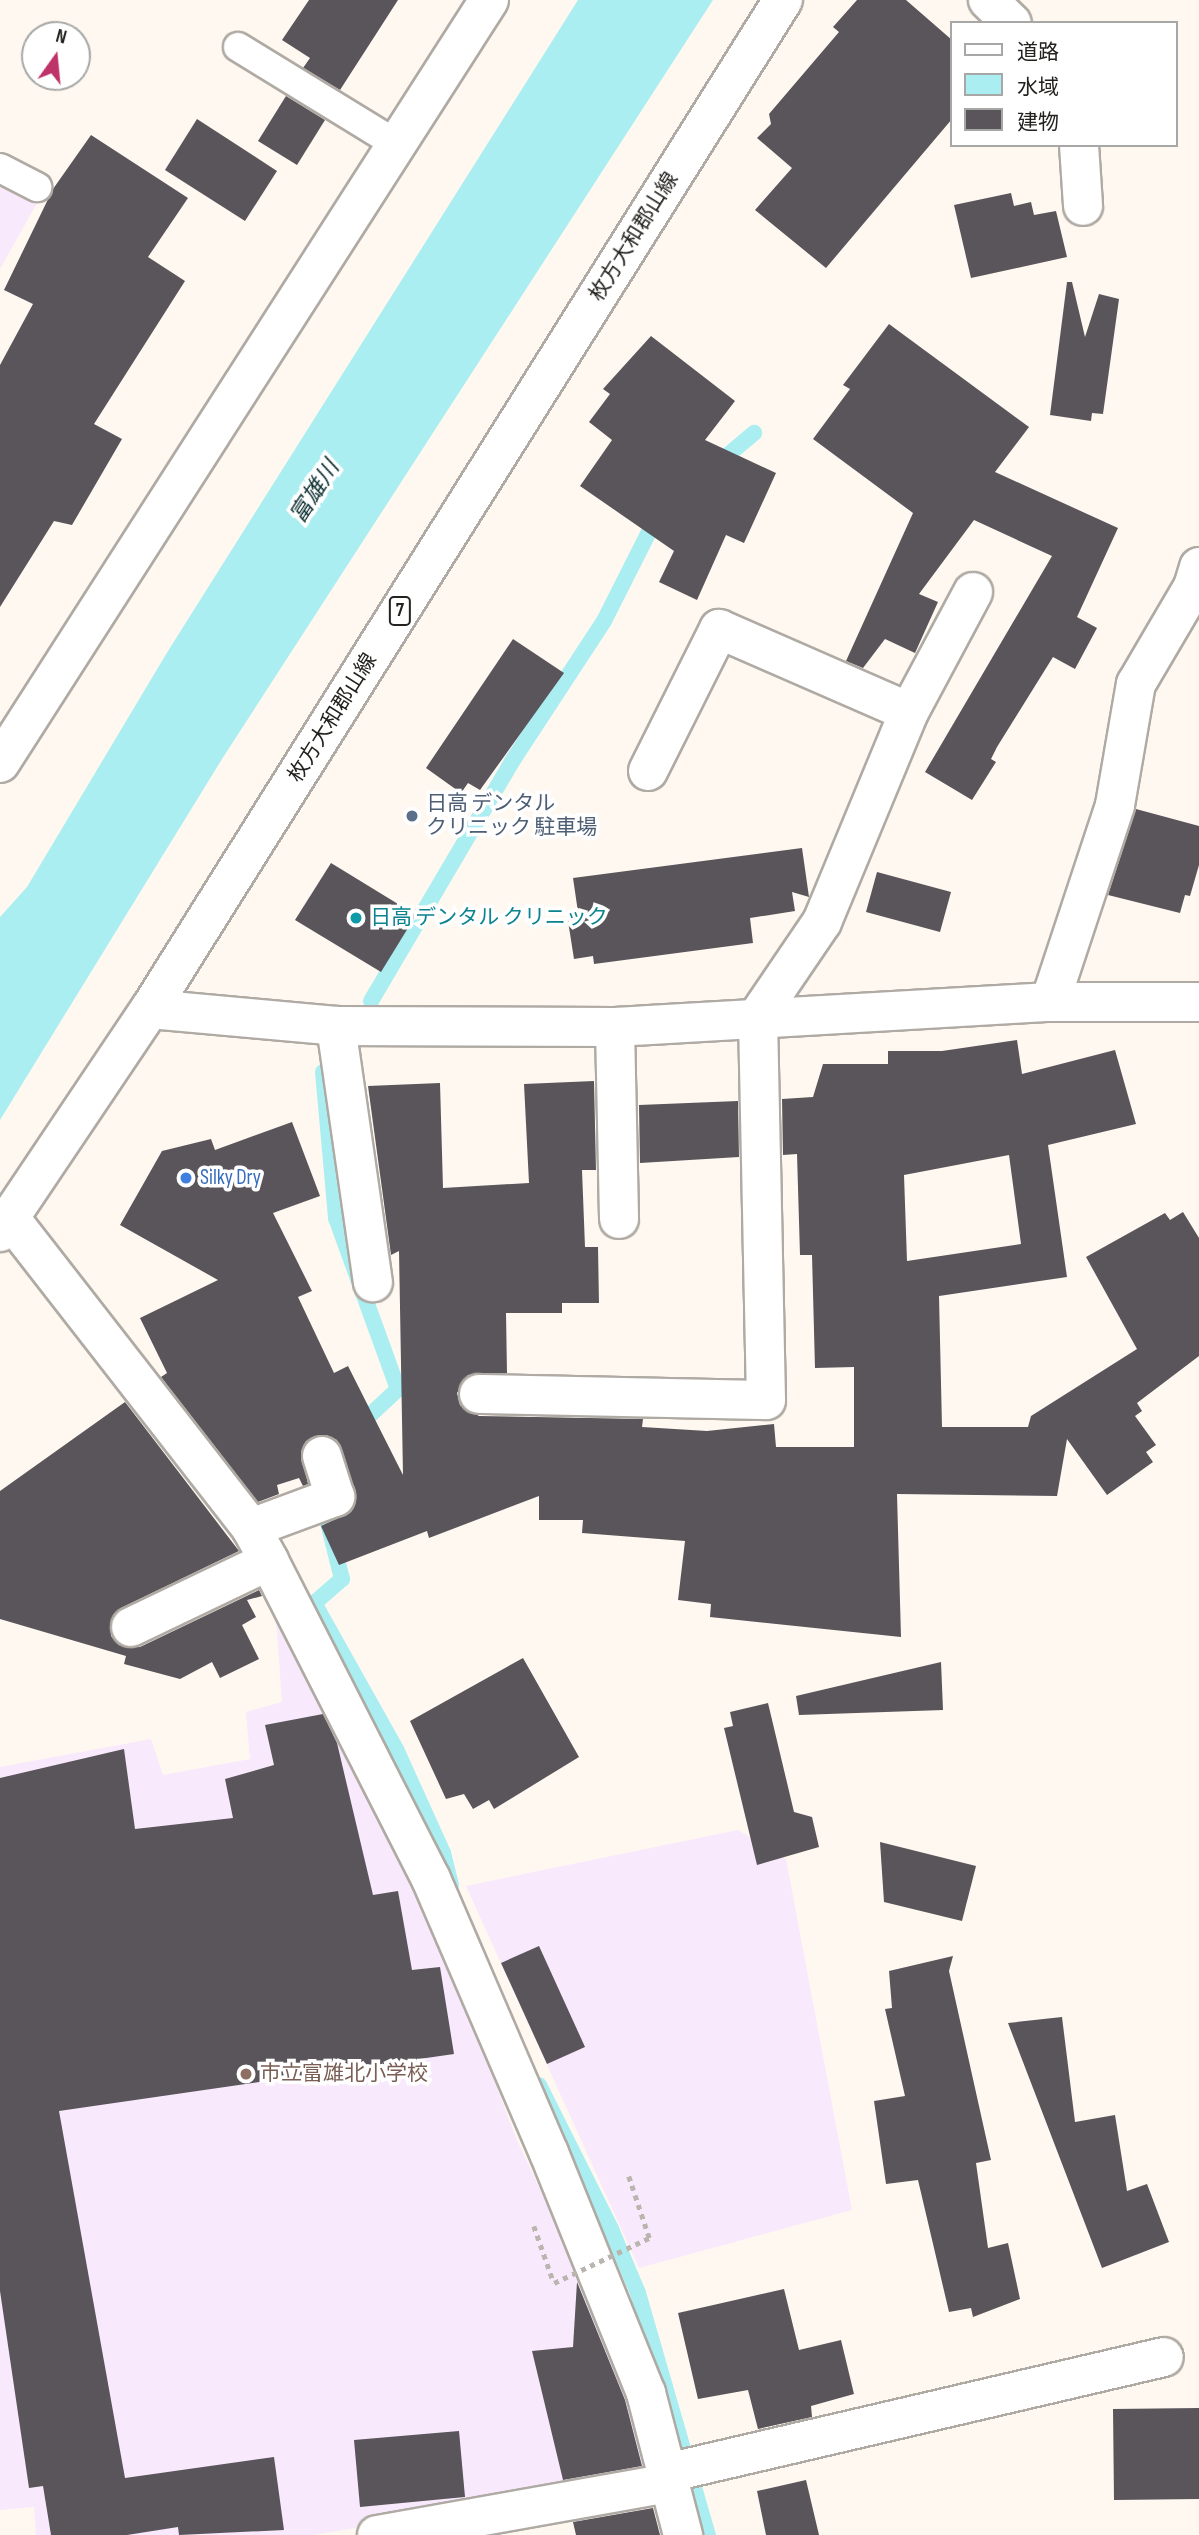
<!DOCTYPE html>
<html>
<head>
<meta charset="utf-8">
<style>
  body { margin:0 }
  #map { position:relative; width:1199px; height:2535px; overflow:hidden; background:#fef8f0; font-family:"Sofia Sans Condensed","Noto Sans JP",sans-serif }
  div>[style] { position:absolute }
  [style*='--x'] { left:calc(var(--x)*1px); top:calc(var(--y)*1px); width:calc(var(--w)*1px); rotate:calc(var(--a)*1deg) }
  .education>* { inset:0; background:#f9e9fc }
  .water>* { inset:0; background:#aaeef1 }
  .stream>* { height:16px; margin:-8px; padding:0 8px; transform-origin:8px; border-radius:8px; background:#aaeef1 }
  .building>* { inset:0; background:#59555b }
  .roads { filter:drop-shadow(2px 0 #afaaa3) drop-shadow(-2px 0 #afaaa3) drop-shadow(0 2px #afaaa3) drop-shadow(0 -2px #afaaa3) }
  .service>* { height:28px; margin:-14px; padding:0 14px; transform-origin:14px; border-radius:14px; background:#fff }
  .minor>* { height:38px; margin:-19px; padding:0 19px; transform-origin:19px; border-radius:19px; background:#fff }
  .primary>* { height:38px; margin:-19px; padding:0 19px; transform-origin:19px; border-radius:19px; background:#fff }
  .path-bridge>* { height:4.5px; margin-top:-2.25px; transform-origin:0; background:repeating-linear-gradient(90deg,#bab5af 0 5px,transparent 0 10px) }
  .dots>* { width:19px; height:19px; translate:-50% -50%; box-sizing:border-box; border:4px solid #fff; border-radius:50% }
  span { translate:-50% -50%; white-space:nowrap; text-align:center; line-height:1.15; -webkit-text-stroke:7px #fff; paint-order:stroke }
  .shield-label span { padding:2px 5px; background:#fff; border:2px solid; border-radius:5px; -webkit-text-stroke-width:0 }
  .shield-label { font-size:19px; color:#23221f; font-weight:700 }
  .street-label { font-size:21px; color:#23221f }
  .service-label { font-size:21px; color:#4e5e75 }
  .left { translate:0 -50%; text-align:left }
  .culture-label { font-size:21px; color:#0d838f }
  .shop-label { font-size:21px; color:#366cbe }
  .education-label { font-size:21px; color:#785e54 }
  .water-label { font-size:23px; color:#0e3132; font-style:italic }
  .legend { position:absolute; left:950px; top:21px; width:228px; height:126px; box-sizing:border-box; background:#fff; border:2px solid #a7a7a5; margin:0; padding:9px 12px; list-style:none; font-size:21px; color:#23221f }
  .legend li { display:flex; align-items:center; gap:14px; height:35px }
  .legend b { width:35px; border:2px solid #a7a7a5 }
  .north { position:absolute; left:21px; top:21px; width:70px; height:70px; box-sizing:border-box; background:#fff; border:2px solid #a7a7a5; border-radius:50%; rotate:15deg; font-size:19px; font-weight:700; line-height:28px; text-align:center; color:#23221f }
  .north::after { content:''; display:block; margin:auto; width:24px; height:32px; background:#be3368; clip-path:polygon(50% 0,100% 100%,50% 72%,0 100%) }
</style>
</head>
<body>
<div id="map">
  <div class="education">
    <div style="clip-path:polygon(0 155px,46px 187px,0 269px)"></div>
    <div style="clip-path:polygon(275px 1605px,345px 1720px,468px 2011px,516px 2138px,625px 2369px,650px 2472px,600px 2488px,313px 2535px,36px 2535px,34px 2507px,0 2510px,0 1767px,151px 1739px,163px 1775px,250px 1759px,246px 1712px,282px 1702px)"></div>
    <div style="clip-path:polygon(738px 1830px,786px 1859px,852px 2210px,639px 2268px,466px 1886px)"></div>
  </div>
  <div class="water">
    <div style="clip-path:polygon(578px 0,713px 0,222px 759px,0 1120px,0 917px,27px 887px,168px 651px)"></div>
  </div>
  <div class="stream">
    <div style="--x:716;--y:465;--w:50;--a:-40.1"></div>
    <div style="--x:371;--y:1001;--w:280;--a:-59.5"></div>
    <div style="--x:513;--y:760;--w:166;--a:-56.8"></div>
    <div style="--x:604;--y:621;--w:118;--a:-63.2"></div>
    <div style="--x:323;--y:1072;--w:147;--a:84.9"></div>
    <div style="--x:336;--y:1218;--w:182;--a:70.1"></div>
    <div style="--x:398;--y:1389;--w:57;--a:137.1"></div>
    <div style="--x:327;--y:1519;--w:62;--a:76"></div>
    <div style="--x:342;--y:1579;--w:37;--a:139"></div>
    <div style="--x:314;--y:1603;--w:167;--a:60.7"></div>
    <div style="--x:396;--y:1749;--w:114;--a:65.7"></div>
    <div style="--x:443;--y:1853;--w:33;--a:76"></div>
    <div style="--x:539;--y:2085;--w:161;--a:63.4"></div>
    <div style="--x:611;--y:2229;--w:69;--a:67.1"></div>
    <div style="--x:638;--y:2293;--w:252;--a:73.9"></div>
  </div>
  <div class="building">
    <div style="clip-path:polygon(309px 0,398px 0,340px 90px,303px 68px,310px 58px,282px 40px)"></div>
    <div style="clip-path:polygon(857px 0,906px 0,952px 40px,952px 119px,826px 268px,755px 210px,792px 168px,757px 138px,771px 124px,769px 114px,839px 32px,833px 27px)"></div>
    <div style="clip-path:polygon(286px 96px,325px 120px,297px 165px,258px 141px)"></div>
    <div style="clip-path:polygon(197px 119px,277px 171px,245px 221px,165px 170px)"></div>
    <div style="clip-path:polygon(91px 135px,188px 198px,148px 257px,185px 281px,94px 424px,122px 439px,72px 525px,54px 521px,0 607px,0 365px,33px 304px,4px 290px,53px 189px)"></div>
    <div style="clip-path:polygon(1011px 193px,1014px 206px,1031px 202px,1034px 215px,1056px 211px,1067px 257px,971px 278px,954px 205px)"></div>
    <div style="clip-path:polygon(1067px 282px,1072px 282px,1085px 337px,1099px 294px,1119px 299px,1103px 414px,1092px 413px,1091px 421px,1050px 415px)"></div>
    <div style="clip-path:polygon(889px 324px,1029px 427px,995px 472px,1118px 528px,1077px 617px,1097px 628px,1075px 669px,1053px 657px,997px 747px,991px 759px,996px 762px,972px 800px,925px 772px,1052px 556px,974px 520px,919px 594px,938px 602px,915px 653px,885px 639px,863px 668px,846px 661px,913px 513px,813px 439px,850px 389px,843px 385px)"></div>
    <div style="clip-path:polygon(651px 336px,735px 401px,705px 440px,776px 473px,744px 543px,726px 535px,697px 600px,659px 582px,674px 551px,580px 486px,612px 440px,589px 422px,610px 394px,603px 389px)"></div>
    <div style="clip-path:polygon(513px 639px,564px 673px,480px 790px,468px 783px,461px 793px,426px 768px)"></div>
    <div style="clip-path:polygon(1136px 809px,1199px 826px,1199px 865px,1190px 896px,1185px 895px,1180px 913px,1108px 895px)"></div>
    <div style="clip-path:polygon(802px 848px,809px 897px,792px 892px,795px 911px,750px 918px,753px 943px,594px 964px,593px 956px,574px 959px,568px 921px,579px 919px,573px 878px)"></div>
    <div style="clip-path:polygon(331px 863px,416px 915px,381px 972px,295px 920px)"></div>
    <div style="clip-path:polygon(877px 872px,951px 892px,940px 932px,866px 912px)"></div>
    <div style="clip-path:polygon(evenodd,1017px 1040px,1022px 1074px,1115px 1050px,1136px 1124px,1048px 1145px,1067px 1277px,939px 1296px,942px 1427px,1028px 1427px,1031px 1416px,1137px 1349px,1086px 1257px,1165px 1213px,1170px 1220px,1183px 1212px,1199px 1238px,1199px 1356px,1137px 1403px,1142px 1411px,1135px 1416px,1156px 1445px,1146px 1452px,1153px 1462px,1107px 1495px,1067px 1439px,1057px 1496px,897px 1494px,901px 1637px,710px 1617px,711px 1604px,678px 1600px,685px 1541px,582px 1533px,583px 1520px,539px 1520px,539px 1496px,429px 1538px,427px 1531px,339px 1565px,321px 1526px,351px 1512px,356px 1501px,337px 1440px,326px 1435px,306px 1441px,301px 1452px,308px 1484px,303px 1486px,299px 1478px,277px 1485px,279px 1494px,258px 1502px,161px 1377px,167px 1373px,140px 1318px,218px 1280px,120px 1225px,162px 1151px,211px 1139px,215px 1150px,292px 1122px,320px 1196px,273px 1213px,312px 1291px,298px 1297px,334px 1373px,348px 1366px,403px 1475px,399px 1251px,391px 1255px,368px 1086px,440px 1083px,443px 1188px,529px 1183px,524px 1084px,594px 1081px,596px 1170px,582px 1170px,585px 1247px,598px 1247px,599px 1303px,562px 1303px,562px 1313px,506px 1313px,507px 1373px,468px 1375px,457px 1393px,460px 1405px,479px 1416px,643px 1419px,642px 1427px,707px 1431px,774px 1424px,776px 1447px,854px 1447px,854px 1367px,815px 1368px,812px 1255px,800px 1255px,797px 1154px,783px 1155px,782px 1099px,813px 1097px,823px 1064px,888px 1064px,888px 1051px,942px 1051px,1017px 1040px,1009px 1155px,1021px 1244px,907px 1261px,904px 1175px,1009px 1155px)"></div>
    <div style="clip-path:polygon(738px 1101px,739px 1157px,640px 1163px,639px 1105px)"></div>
    <div style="clip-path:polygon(125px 1402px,239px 1551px,121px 1608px,113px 1615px,111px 1636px,119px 1645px,140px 1647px,259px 1590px,262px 1596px,247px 1600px,256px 1617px,242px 1625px,259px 1659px,220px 1678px,212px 1662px,180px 1679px,124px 1664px,126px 1656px,0 1619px,0 1491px)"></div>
    <div style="clip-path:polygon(523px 1658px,579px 1757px,494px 1809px,489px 1800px,473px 1809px,464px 1794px,446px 1799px,410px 1721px)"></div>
    <div style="clip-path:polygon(941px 1662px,943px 1710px,799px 1715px,796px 1696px)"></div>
    <div style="clip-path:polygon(768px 1703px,794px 1812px,812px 1817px,819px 1847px,757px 1865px,724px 1728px,733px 1726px,730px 1712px)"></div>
    <div style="clip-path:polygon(323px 1714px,337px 1743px,373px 1895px,398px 1891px,412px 1970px,440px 1967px,454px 2054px,59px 2111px,125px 2478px,274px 2457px,284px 2530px,179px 2535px,178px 2527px,127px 2535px,51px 2535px,43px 2486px,29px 2488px,0 2291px,0 1778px,124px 1749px,135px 1829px,233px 1818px,225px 1779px,274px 1765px,265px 1725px)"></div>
    <div style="clip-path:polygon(880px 1842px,976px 1866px,962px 1921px,884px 1902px)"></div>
    <div style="clip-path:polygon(539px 1946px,585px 2047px,547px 2064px,501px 1963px)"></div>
    <div style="clip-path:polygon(953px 1956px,949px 1971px,991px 2160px,976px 2163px,988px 2248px,1008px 2243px,1020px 2299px,973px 2317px,971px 2308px,949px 2312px,918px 2180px,886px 2184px,874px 2101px,905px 2096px,885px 2009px,892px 2008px,889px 1971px)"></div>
    <div style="clip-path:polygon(1062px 2017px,1075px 2122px,1115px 2115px,1127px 2191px,1147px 2184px,1169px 2242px,1102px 2268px,1008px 2023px)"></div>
    <div style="clip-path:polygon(577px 2282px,625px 2400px,642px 2466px,563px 2480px,532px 2351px,573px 2347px)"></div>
    <div style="clip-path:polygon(784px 2289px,799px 2350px,841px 2340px,854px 2394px,811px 2406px,812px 2417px,758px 2429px,748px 2390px,698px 2399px,678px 2313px)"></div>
    <div style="clip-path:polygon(1199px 2408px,1199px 2499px,1114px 2500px,1113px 2409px)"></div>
    <div style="clip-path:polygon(459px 2431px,465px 2497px,360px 2507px,354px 2440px)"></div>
    <div style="clip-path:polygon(806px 2480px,819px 2535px,766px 2535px,757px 2491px)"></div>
    <div style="clip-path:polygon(653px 2508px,660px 2535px,576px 2535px,573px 2522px)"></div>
  </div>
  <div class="roads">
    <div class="service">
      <div style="--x:238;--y:47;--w:185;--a:31.5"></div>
      <div style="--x:0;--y:168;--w:42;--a:27.2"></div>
    </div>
    <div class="minor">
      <div style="--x:988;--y:0;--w:33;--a:44"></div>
      <div style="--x:1079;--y:145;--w:61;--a:86.2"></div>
      <div style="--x:648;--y:771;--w:159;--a:-63.4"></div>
      <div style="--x:719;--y:629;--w:207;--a:23.6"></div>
      <div style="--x:1050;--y:1002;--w:207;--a:-71.7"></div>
      <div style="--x:1115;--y:805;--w:123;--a:-80.2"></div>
      <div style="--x:1136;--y:684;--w:113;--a:-59.6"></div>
      <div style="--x:1193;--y:587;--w:21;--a:-73"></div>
      <div style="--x:150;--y:1009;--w:187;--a:5.2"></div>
      <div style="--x:336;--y:1026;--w:279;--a:0.2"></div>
      <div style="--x:615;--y:1027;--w:436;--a:-3.3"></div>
      <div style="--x:1050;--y:1002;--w:149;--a:0"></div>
      <div style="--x:336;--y:1026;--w:259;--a:81.8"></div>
      <div style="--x:615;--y:1027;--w:192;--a:88.8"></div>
      <div style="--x:9;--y:1217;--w:394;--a:52.1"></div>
      <div style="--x:251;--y:1528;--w:38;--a:61"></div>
      <div style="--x:269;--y:1561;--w:357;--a:63"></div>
      <div style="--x:431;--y:1879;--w:298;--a:66.7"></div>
      <div style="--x:549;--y:2153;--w:259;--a:68"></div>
      <div style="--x:646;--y:2393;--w:147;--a:75.4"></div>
      <div style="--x:479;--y:1394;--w:287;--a:1.2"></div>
      <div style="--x:766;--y:1400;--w:384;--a:-91.2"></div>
      <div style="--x:758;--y:1016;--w:114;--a:-55.8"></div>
      <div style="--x:822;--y:922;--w:227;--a:-67.5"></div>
      <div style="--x:909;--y:712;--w:136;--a:-61.9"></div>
      <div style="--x:251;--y:1528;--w:90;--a:-20.3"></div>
      <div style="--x:335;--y:1497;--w:43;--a:-107.6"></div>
      <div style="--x:131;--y:1627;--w:153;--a:-25.6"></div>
      <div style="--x:667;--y:2473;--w:510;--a:-13.14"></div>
      <div style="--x:377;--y:2535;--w:298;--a:-10.1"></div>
    </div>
    <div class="primary">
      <div style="--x:0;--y:763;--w:906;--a:-57.34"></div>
      <div style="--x:0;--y:1232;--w:269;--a:-56.1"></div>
      <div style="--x:150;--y:1009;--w:1191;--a:-57.9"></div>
    </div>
  </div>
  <div class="path-bridge">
    <div style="--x:534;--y:2226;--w:60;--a:70.7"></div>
    <div style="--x:554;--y:2283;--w:105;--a:-25.3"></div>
    <div style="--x:649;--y:2238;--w:66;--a:-108.4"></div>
  </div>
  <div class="dots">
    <div style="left:412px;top:816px;background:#5c6f8a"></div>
    <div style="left:356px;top:918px;background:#0f9aa8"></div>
    <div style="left:186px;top:1178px;background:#3f7fe0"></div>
    <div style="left:246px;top:2074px;background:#8d6e63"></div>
  </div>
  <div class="shield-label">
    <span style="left:400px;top:611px">7</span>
  </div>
  <div class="street-label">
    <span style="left:634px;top:237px;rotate:-58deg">枚方大和郡山線</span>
    <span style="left:333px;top:718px;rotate:-58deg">枚方大和郡山線</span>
  </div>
  <div class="service-label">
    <span class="left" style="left:426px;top:816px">日高 デンタル<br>クリニック 駐車場</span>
  </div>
  <div class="culture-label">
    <span class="left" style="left:370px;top:918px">日高 デンタル クリニック</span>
  </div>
  <div class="shop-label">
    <span class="left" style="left:200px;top:1178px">Silky Dry</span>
  </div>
  <div class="education-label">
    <span class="left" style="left:260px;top:2074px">市立富雄北小学校</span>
  </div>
  <div class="water-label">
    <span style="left:315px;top:492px;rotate:-57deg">富雄川</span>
  </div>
  <ul class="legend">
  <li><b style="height:9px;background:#fff"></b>道路</li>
  <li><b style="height:19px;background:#aaeef1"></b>水域</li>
  <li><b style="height:19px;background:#59555b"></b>建物</li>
  </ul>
  <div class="north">N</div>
</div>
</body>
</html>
